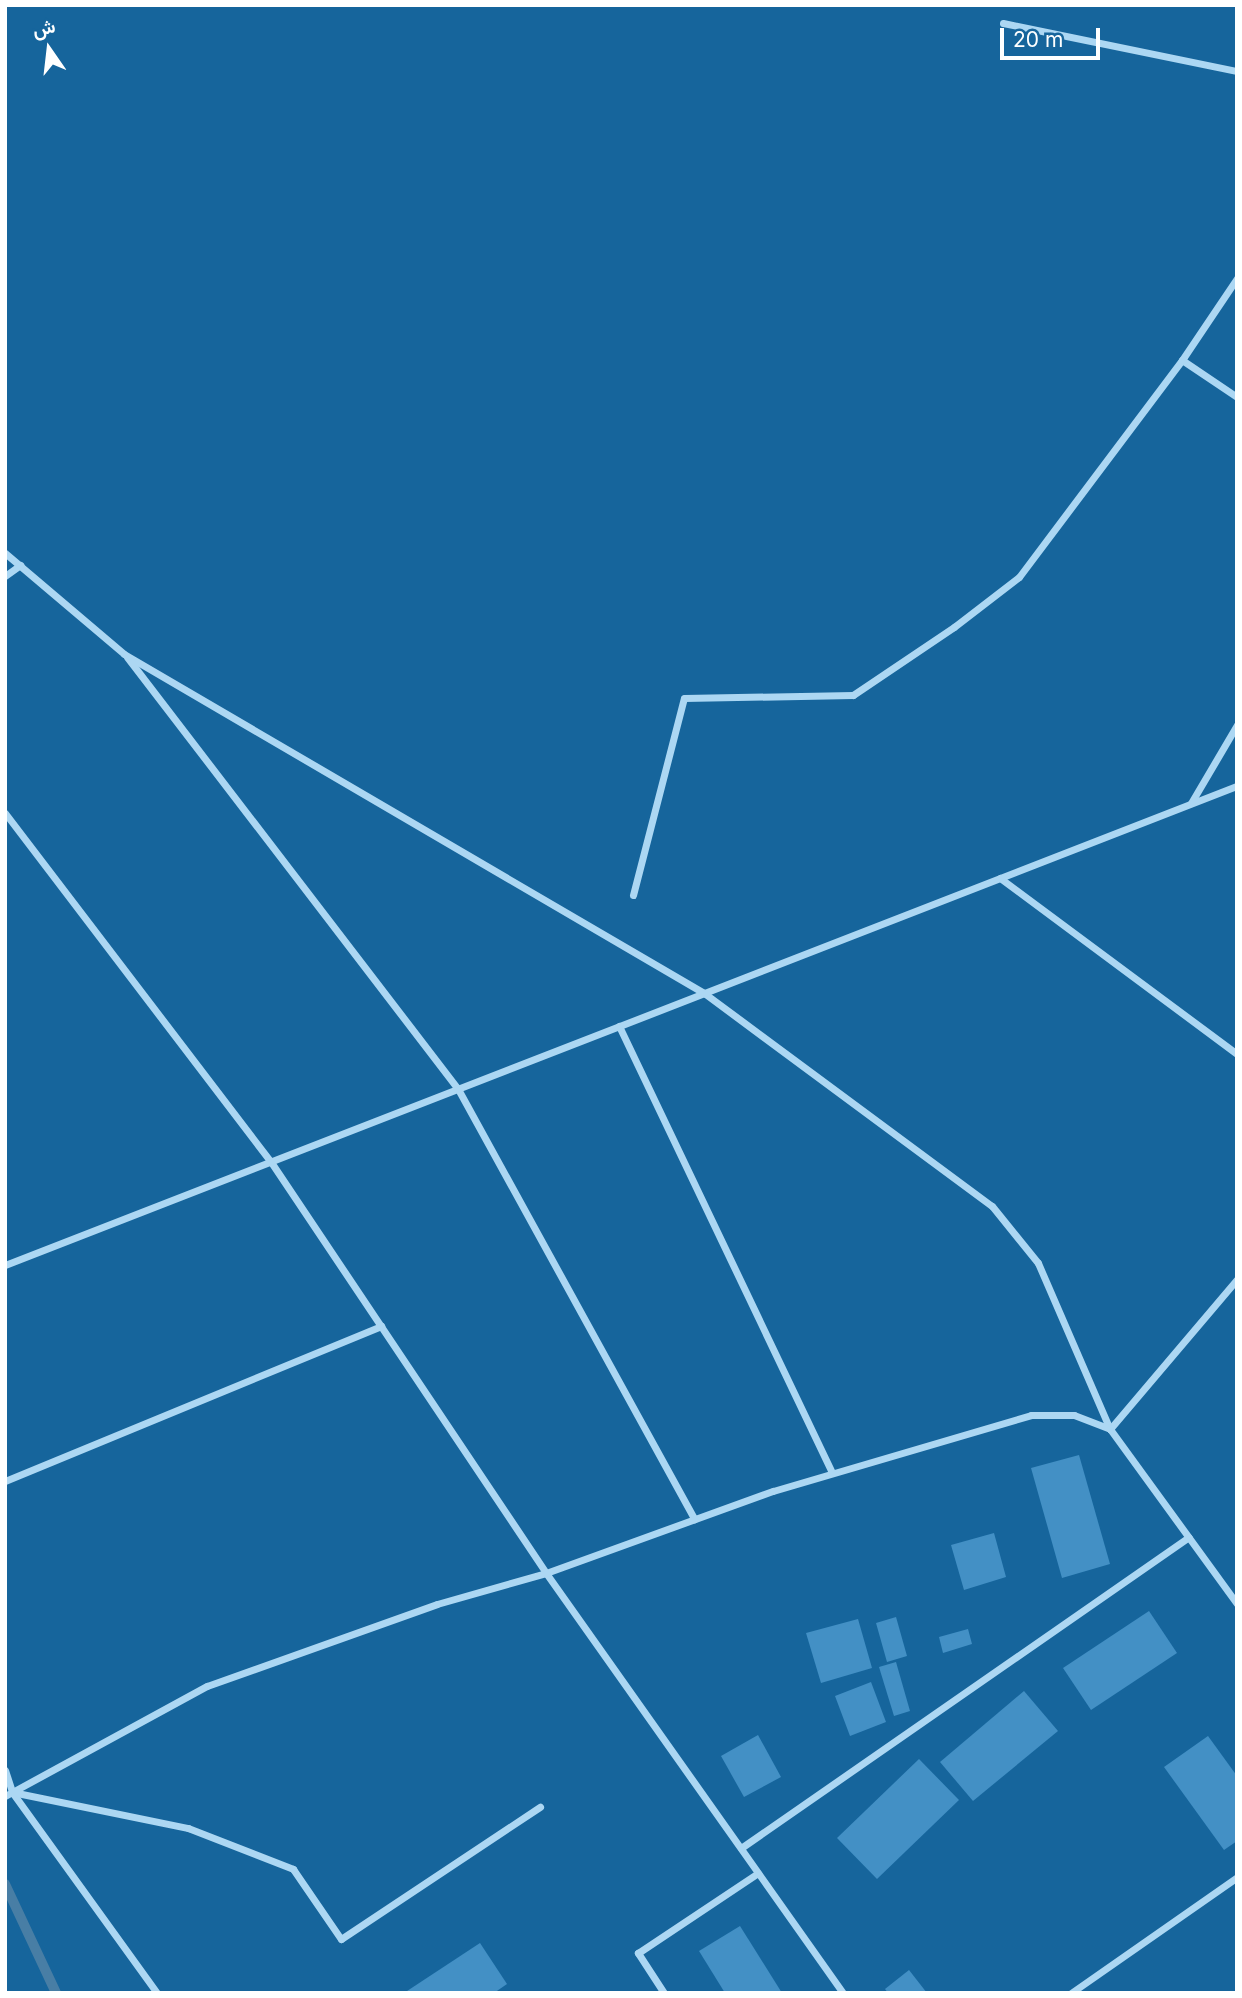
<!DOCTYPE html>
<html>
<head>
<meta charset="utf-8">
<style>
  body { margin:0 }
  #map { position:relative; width:1242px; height:1998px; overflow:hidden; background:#16659c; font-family:Inter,Vazirmatn,sans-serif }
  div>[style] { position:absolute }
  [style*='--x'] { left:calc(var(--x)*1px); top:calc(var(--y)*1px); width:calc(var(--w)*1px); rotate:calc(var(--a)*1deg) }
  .stream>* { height:10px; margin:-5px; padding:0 5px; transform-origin:5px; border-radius:5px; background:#487ea5 }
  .building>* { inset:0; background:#4390c5 }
  .street>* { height:7px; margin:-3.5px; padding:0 3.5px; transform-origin:3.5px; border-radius:3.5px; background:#acd7f3 }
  span { translate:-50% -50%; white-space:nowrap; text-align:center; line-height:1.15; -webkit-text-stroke:5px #16659c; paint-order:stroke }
  .frame { position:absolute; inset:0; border:7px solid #fff; pointer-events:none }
  .north { position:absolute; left:14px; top:14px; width:70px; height:70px; -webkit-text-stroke:5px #16659c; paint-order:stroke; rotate:346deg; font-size:19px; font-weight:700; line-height:28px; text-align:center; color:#fff }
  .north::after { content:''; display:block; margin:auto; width:24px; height:32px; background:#fff; clip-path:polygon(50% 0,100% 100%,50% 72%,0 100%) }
  .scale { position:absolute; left:1000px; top:28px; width:100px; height:32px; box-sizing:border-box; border:4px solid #fff; border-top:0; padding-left:9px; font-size:21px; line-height:24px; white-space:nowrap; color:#fff; -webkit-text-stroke:5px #16659c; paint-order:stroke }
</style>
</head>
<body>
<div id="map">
  <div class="stream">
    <div style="--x:5;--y:1884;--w:120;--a:64.9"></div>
  </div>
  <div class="building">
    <div style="clip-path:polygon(1079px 1455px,1110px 1564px,1062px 1578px,1031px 1468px)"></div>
    <div style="clip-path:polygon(994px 1533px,1006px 1577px,964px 1590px,951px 1545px)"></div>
    <div style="clip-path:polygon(1149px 1611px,1177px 1653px,1091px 1710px,1063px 1668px)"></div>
    <div style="clip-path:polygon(896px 1617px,907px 1656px,887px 1662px,876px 1623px)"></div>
    <div style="clip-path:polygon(858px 1619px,872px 1668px,821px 1683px,806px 1633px)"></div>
    <div style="clip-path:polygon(968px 1629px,972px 1644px,943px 1653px,939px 1637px)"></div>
    <div style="clip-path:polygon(896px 1662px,910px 1711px,894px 1716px,879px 1667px)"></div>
    <div style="clip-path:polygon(871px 1682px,886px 1722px,850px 1736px,835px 1696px)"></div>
    <div style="clip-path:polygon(1024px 1691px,1058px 1731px,973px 1801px,940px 1762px)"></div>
    <div style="clip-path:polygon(758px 1735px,781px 1777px,744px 1797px,721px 1756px)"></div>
    <div style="clip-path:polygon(1208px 1736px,1237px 1776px,1237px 1841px,1224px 1850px,1164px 1767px)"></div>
    <div style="clip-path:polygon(919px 1759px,959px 1800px,877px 1879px,837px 1838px)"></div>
    <div style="clip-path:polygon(740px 1926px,782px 1993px,725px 1993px,699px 1951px)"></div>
    <div style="clip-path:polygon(480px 1943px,507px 1984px,494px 1993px,404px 1993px)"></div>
    <div style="clip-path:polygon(909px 1970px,927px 1993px,888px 1993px,885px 1989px)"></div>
  </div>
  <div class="street">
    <div style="--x:1003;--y:23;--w:239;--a:11.6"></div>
    <div style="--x:1182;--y:360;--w:66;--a:33.9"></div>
    <div style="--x:5;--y:553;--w:156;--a:40.3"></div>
    <div style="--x:124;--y:654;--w:672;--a:30.31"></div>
    <div style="--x:704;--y:993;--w:358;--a:36.5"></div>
    <div style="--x:992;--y:1206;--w:73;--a:51.1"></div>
    <div style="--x:1038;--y:1263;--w:181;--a:66.6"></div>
    <div style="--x:1110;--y:1429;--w:197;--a:-49.7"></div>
    <div style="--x:5;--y:576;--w:19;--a:-36"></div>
    <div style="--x:127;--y:657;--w:544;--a:52.54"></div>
    <div style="--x:458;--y:1089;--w:491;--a:61.2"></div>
    <div style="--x:1191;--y:803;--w:91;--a:-59.5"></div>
    <div style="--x:5;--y:813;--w:439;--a:52.7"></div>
    <div style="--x:271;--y:1162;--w:495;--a:56.2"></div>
    <div style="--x:546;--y:1573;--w:514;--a:54.73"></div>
    <div style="--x:1000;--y:878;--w:295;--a:36.6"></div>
    <div style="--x:633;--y:895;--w:203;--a:-75.5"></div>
    <div style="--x:684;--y:698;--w:169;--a:-1"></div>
    <div style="--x:853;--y:695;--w:122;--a:-34"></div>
    <div style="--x:954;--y:627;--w:82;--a:-37.6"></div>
    <div style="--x:1019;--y:577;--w:271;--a:-53.1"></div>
    <div style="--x:1182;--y:360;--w:99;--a:-56.1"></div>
    <div style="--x:619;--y:1026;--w:495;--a:64.5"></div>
    <div style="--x:5;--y:1265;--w:1322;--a:-21.25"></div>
    <div style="--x:5;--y:1481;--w:407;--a:-22.4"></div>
    <div style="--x:5;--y:1770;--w:23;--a:72"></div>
    <div style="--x:5;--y:1796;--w:230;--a:-28.6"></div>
    <div style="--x:207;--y:1686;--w:244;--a:-19.6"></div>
    <div style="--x:437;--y:1604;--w:113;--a:-15.9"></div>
    <div style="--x:546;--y:1573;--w:241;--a:-19.9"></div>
    <div style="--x:773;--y:1491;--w:269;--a:-16.4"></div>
    <div style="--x:1031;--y:1415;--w:43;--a:0"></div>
    <div style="--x:1074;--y:1415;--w:39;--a:21"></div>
    <div style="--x:1110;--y:1429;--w:216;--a:54"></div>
    <div style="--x:741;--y:1848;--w:545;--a:-34.77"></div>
    <div style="--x:157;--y:1993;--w:248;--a:-125.8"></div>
    <div style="--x:12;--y:1792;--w:180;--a:11.6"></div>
    <div style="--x:188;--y:1828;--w:113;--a:21.3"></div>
    <div style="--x:293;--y:1869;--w:85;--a:55.6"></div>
    <div style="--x:341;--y:1939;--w:239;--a:-33.6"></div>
    <div style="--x:664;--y:1993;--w:48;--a:-123"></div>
    <div style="--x:638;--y:1953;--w:144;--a:-33.7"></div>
    <div style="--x:1071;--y:1993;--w:203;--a:-34.9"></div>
  </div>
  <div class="frame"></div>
  <div class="north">ش</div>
  <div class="scale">20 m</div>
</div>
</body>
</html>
